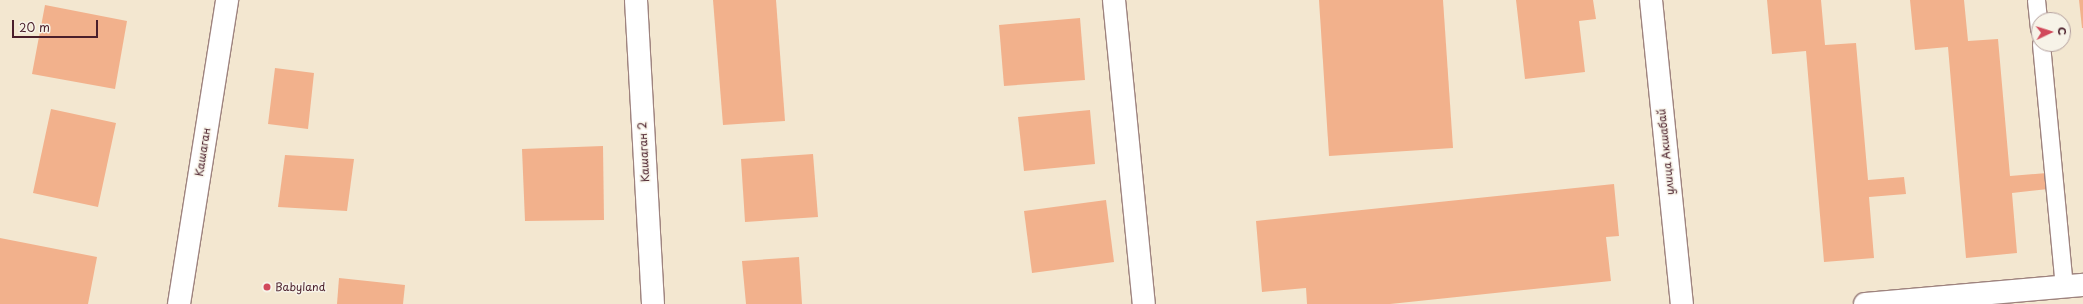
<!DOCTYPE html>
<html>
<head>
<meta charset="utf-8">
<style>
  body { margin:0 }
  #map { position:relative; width:2083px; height:304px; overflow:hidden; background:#f3e7d0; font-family:"Playpen Sans",sans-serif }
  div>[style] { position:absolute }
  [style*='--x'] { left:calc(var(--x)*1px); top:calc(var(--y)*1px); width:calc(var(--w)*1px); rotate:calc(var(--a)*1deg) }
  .building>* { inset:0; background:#f2b18c }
  .roads { filter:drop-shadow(1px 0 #9e837e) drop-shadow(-1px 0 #9e837e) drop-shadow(0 1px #9e837e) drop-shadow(0 -1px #9e837e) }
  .service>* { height:17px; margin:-8.5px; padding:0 8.5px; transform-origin:8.5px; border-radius:8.5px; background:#fff }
  .minor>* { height:22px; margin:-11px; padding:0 11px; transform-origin:11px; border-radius:11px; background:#fff }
  .tertiary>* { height:22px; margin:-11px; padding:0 11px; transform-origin:11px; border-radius:11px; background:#fff }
  .dots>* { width:11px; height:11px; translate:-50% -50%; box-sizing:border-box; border:2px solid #f7f3e8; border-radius:50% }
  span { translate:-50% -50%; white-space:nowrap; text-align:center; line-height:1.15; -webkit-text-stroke:3px #f7f3e8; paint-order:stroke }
  .street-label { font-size:11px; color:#4a1f2b }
  .poi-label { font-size:11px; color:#4a1f2b }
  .left { translate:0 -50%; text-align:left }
  .north { position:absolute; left:2031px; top:12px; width:40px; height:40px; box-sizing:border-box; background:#f7f3e8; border:1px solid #b29e9c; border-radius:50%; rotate:86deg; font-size:11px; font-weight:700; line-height:16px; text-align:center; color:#4a1f2b }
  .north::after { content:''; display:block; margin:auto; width:14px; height:18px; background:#d1495b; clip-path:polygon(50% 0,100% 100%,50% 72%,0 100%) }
  .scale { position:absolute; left:12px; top:20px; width:86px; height:18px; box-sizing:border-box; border:2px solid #4a1f2b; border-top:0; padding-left:5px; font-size:12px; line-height:14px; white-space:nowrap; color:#4a1f2b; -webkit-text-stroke:3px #f7f3e8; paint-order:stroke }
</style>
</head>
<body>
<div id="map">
  <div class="building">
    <div style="clip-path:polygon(713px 0,776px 0,785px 121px,723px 125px)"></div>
    <div style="clip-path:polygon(1319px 0,1443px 0,1453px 148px,1329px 156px)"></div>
    <div style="clip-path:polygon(1516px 0,1593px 0,1596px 19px,1579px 21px,1585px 72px,1525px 79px)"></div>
    <div style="clip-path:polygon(1767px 0,1821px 0,1825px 45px,1856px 43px,1868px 180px,1904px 177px,1906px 194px,1869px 197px,1874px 258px,1824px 262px,1806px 51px,1772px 54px)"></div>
    <div style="clip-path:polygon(1910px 0,1964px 0,1968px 41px,1998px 39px,2010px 176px,2047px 173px,2048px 189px,2012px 193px,2017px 253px,1966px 258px,1948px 47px,1915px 50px)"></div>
    <div style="clip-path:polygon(2079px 0,2083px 0,2083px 28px,2082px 28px)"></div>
    <div style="clip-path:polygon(45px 5px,127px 21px,115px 89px,32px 74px)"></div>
    <div style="clip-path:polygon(1080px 18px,1085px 80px,1004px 86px,999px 25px)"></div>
    <div style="clip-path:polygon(275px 68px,314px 73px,308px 129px,268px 124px)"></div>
    <div style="clip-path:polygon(51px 109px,116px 123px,98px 207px,33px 193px)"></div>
    <div style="clip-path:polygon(1090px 110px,1095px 164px,1024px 171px,1018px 117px)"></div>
    <div style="clip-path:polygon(603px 146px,604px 220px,525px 221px,522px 149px)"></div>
    <div style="clip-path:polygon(813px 154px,818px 217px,745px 222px,741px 159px)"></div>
    <div style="clip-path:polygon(285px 155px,354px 159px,347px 211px,278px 207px)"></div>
    <div style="clip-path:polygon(1614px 184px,1619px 236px,1606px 237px,1611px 281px,1390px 304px,1307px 304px,1306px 288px,1262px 292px,1256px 221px)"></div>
    <div style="clip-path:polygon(1106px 200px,1114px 262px,1032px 273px,1024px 211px)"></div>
    <div style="clip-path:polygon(0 238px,97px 257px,88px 304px,0 304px)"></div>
    <div style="clip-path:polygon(799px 257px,802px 304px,746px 304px,742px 261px)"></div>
    <div style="clip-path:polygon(339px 278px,405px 285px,403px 304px,337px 304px)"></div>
  </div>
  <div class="roads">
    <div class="service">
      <div style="--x:2036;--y:0;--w:29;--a:84"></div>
      <div style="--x:2041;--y:44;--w:244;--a:84.6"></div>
    </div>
    <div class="minor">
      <div style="--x:636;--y:0;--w:304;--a:86.8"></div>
      <div style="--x:1114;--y:0;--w:305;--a:84.4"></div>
      <div style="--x:1651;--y:0;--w:306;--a:84.2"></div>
      <div style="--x:1865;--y:304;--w:219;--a:-5"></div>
    </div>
    <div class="tertiary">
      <div style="--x:179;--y:304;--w:308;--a:-81"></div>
    </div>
  </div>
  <div class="dots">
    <div style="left:267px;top:287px;background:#d1495b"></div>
  </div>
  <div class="street-label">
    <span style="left:203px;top:152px;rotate:-81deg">Кашаган</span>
    <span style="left:644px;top:152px;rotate:-93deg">Кашаган 2</span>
    <span style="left:1666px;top:152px;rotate:-96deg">улица Акшабай</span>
  </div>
  <div class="poi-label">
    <span class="left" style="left:275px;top:287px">Babyland</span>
  </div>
  <div class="north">С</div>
  <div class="scale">20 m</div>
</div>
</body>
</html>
